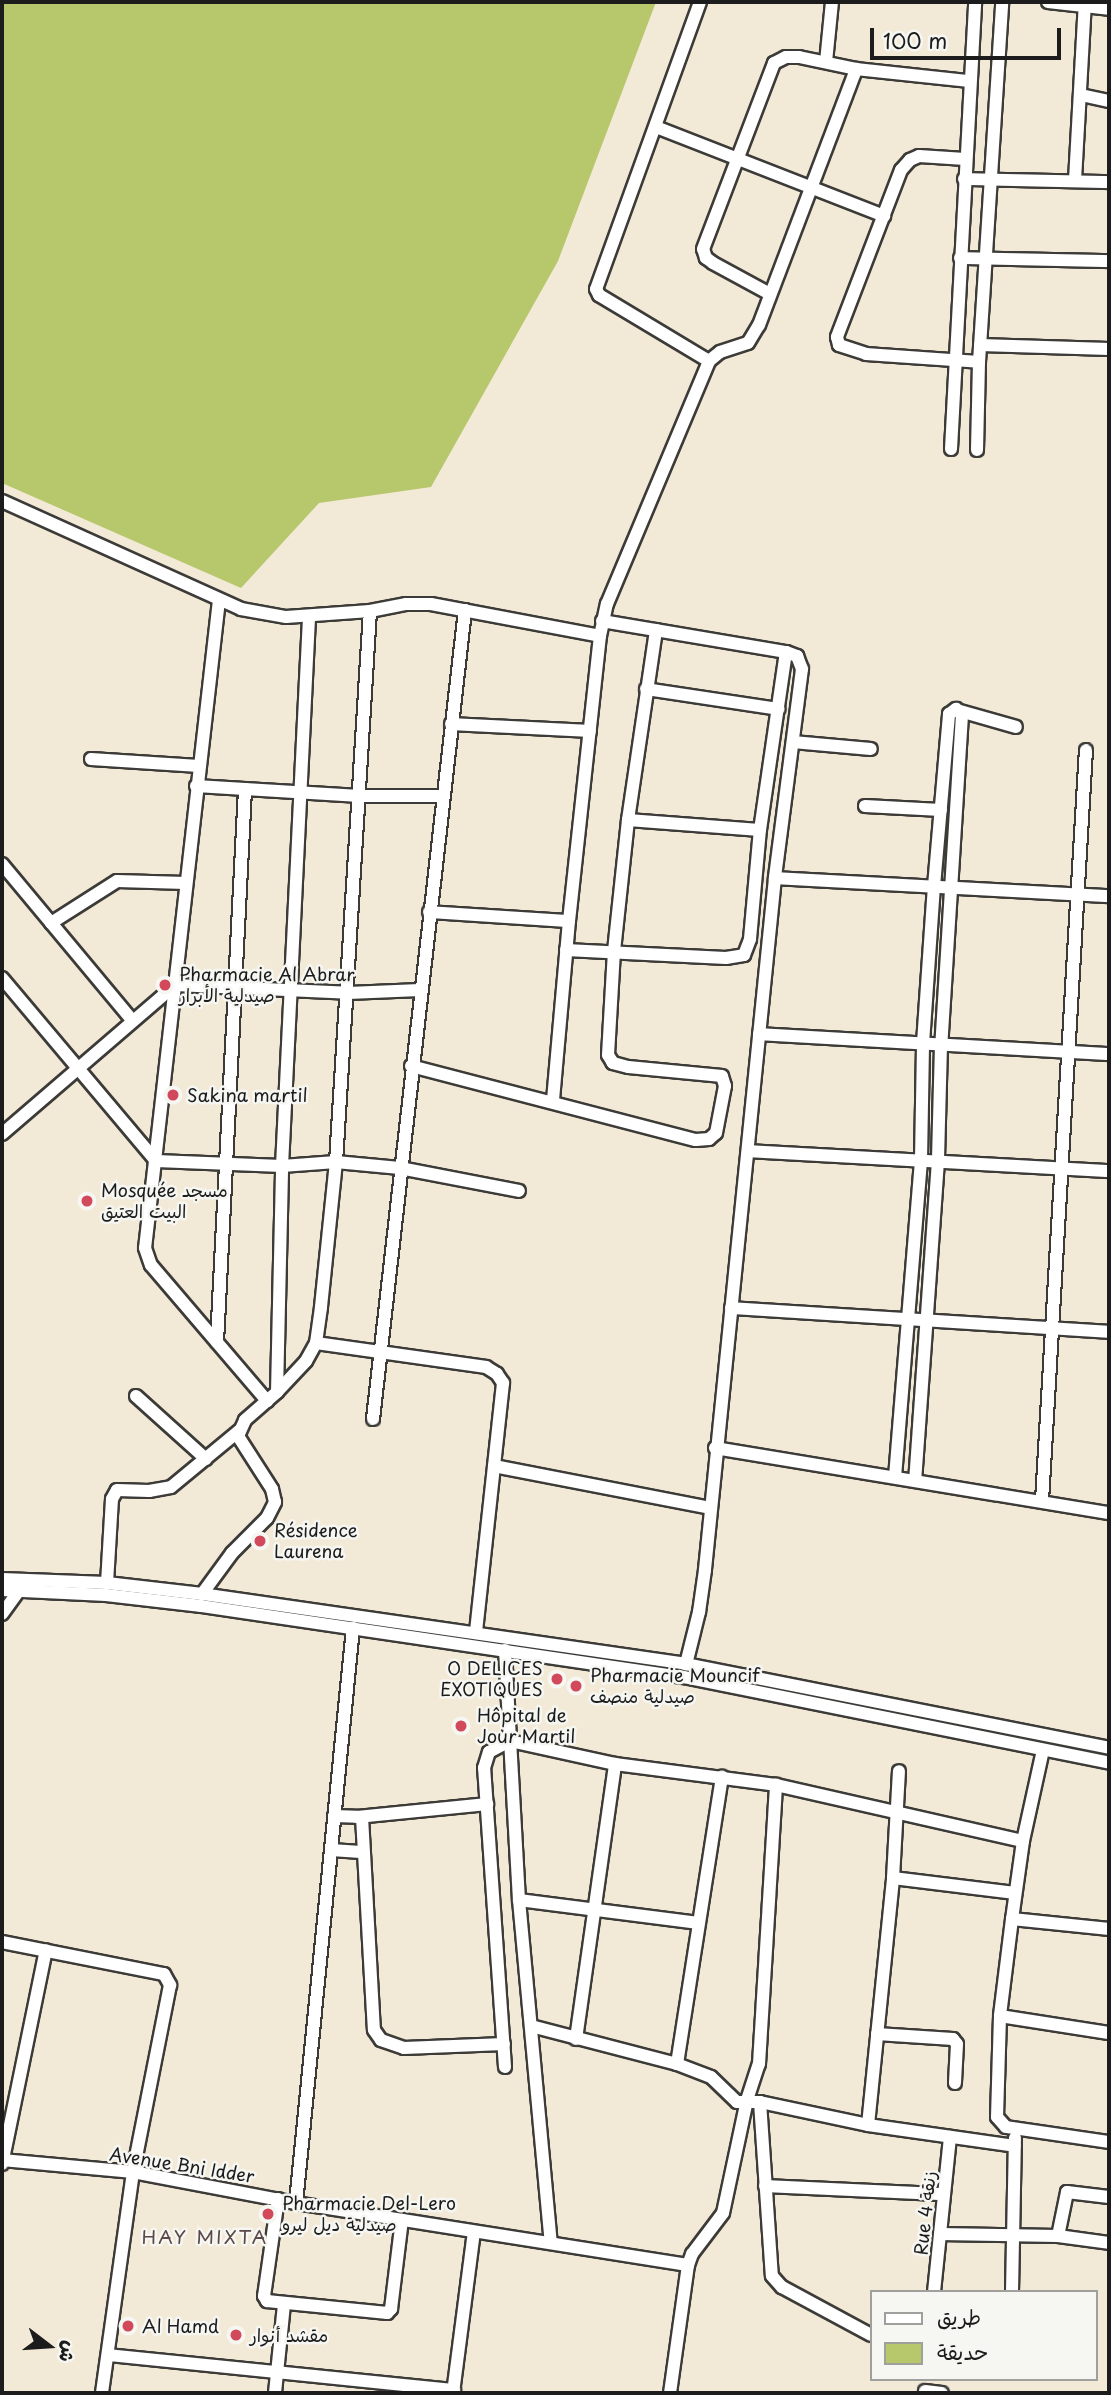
<!DOCTYPE html>
<html>
<head>
<meta charset="utf-8">
<style>
  body { margin:0 }
  #map { position:relative; width:1111px; height:2395px; overflow:hidden; background:#f3e9d7; font-family:"Playpen Sans","Playpen Sans Arabic",sans-serif }
  div>[style] { position:absolute }
  [style*='--x'] { left:calc(var(--x)*1px); top:calc(var(--y)*1px); width:calc(var(--w)*1px); rotate:calc(var(--a)*1deg) }
  .green>* { inset:0; background:#b6c86b }
  .roads { filter:drop-shadow(2px 0 #3c3b38) drop-shadow(-2px 0 #3c3b38) drop-shadow(0 2px #3c3b38) drop-shadow(0 -2px #3c3b38) }
  .minor>* { height:12px; margin:-6px; padding:0 6px; transform-origin:6px; border-radius:6px; background:#fff }
  .dots>* { width:19px; height:19px; translate:-50% -50%; box-sizing:border-box; border:4px solid #f6f6f2; border-radius:50% }
  span { translate:-50% -50%; white-space:nowrap; text-align:center; line-height:1.15; -webkit-text-stroke:5px #f6f6f2; paint-order:stroke }
  .poi-label { font-size:18px; color:#1c1c1c }
  .left { translate:0 -50%; text-align:left }
  .right { translate:-100% -50%; text-align:right }
  .street-label { font-size:18px; color:#1c1c1c }
  .neighbourhood-label { font-size:19px; color:#5b4847; letter-spacing:2px }
  .frame { position:absolute; inset:0; border:4px solid #1c1c1c; pointer-events:none }
  .legend { position:absolute; left:870px; top:2290px; width:228px; height:91px; box-sizing:border-box; background:#f6f6f2; border:2px solid #9f9f9c; margin:0; padding:9px 12px; list-style:none; font-size:21px; color:#1c1c1c }
  .legend li { display:flex; align-items:center; gap:14px; height:35px }
  .legend b { width:35px; border:2px solid #9f9f9c }
  .north { position:absolute; left:14px; top:2311px; width:70px; height:70px; -webkit-text-stroke:5px #f6f6f2; paint-order:stroke; rotate:107deg; font-size:19px; font-weight:700; line-height:28px; text-align:center; color:#1c1c1c }
  .north::after { content:''; display:block; margin:auto; width:24px; height:32px; background:#1c1c1c; clip-path:polygon(50% 0,100% 100%,50% 72%,0 100%) }
  .scale { position:absolute; left:870px; top:28px; width:191px; height:32px; box-sizing:border-box; border:4px solid #1c1c1c; border-top:0; padding-left:9px; font-size:21px; line-height:24px; white-space:nowrap; color:#1c1c1c; -webkit-text-stroke:5px #f6f6f2; paint-order:stroke }
</style>
</head>
<body>
<div id="map">
  <div class="green">
    <div style="clip-path:polygon(2px 2px,656px 2px,558px 261px,431px 487px,319px 503px,241px 588px,2px 483px)"></div>
  </div>
  <div class="roads">
    <div class="minor">
      <div style="--x:700;--y:2;--w:305;--a:109.9"></div>
      <div style="--x:596;--y:289;--w:7;--a:63"></div>
      <div style="--x:599;--y:295;--w:128;--a:31"></div>
      <div style="--x:1048;--y:2;--w:61;--a:6.5"></div>
      <div style="--x:826;--y:62;--w:60;--a:-84.3"></div>
      <div style="--x:1081;--y:95;--w:29;--a:12"></div>
      <div style="--x:656;--y:127;--w:245;--a:21.3"></div>
      <div style="--x:965;--y:159;--w:46;--a:-176.3"></div>
      <div style="--x:919;--y:156;--w:10;--a:156"></div>
      <div style="--x:910;--y:160;--w:13;--a:132"></div>
      <div style="--x:901;--y:170;--w:179;--a:111"></div>
      <div style="--x:837;--y:337;--w:8;--a:76"></div>
      <div style="--x:839;--y:345;--w:28;--a:18"></div>
      <div style="--x:866;--y:354;--w:113;--a:4"></div>
      <div style="--x:964;--y:179;--w:145;--a:1.2"></div>
      <div style="--x:1075;--y:180;--w:178;--a:-86.8"></div>
      <div style="--x:960;--y:258;--w:149;--a:1.2"></div>
      <div style="--x:770;--y:294;--w:65;--a:-151.5"></div>
      <div style="--x:713;--y:263;--w:9;--a:-144"></div>
      <div style="--x:706;--y:258;--w:9;--a:-108"></div>
      <div style="--x:703;--y:249;--w:199;--a:-69.1"></div>
      <div style="--x:774;--y:63;--w:13;--a:-27"></div>
      <div style="--x:786;--y:57;--w:13;--a:0"></div>
      <div style="--x:799;--y:57;--w:58;--a:11.9"></div>
      <div style="--x:856;--y:69;--w:114;--a:6.1"></div>
      <div style="--x:980;--y:345;--w:129;--a:1.8"></div>
      <div style="--x:951;--y:449;--w:448;--a:-86.9"></div>
      <div style="--x:977;--y:450;--w:88;--a:-88.7"></div>
      <div style="--x:979;--y:362;--w:361;--a:-86.3"></div>
      <div style="--x:2;--y:501;--w:262;--a:24.3"></div>
      <div style="--x:241;--y:609;--w:46;--a:10.1"></div>
      <div style="--x:286;--y:617;--w:84;--a:-4.1"></div>
      <div style="--x:219;--y:600;--w:652;--a:96.51"></div>
      <div style="--x:145;--y:1248;--w:18;--a:71"></div>
      <div style="--x:151;--y:1265;--w:179;--a:49.5"></div>
      <div style="--x:602;--y:621;--w:187;--a:9.6"></div>
      <div style="--x:786;--y:652;--w:12;--a:20"></div>
      <div style="--x:797;--y:656;--w:14;--a:69"></div>
      <div style="--x:802;--y:669;--w:211;--a:97.4"></div>
      <div style="--x:775;--y:878;--w:696;--a:95.78"></div>
      <div style="--x:705;--y:1570;--w:42;--a:98.1"></div>
      <div style="--x:699;--y:1612;--w:54;--a:104"></div>
      <div style="--x:646;--y:689;--w:134;--a:8.6"></div>
      <div style="--x:960;--y:711;--w:58;--a:15.9"></div>
      <div style="--x:451;--y:724;--w:139;--a:2.9"></div>
      <div style="--x:793;--y:742;--w:78;--a:5.1"></div>
      <div style="--x:91;--y:759;--w:108;--a:3.7"></div>
      <div style="--x:196;--y:786;--w:164;--a:3.5"></div>
      <div style="--x:360;--y:796;--w:83;--a:0"></div>
      <div style="--x:865;--y:806;--w:76;--a:3"></div>
      <div style="--x:628;--y:820;--w:132;--a:4.3"></div>
      <div style="--x:2;--y:864;--w:204;--a:50.2"></div>
      <div style="--x:775;--y:878;--w:334;--a:3.1"></div>
      <div style="--x:429;--y:912;--w:140;--a:3.7"></div>
      <div style="--x:51;--y:923;--w:78;--a:-32.5"></div>
      <div style="--x:117;--y:881;--w:69;--a:1.7"></div>
      <div style="--x:566;--y:950;--w:160;--a:2.9"></div>
      <div style="--x:726;--y:958;--w:18;--a:-9"></div>
      <div style="--x:744;--y:955;--w:17;--a:-69"></div>
      <div style="--x:750;--y:939;--w:109;--a:-84.8"></div>
      <div style="--x:760;--y:830;--w:180;--a:-81.7"></div>
      <div style="--x:2;--y:978;--w:239;--a:49.9"></div>
      <div style="--x:156;--y:1161;--w:126;--a:2.3"></div>
      <div style="--x:282;--y:1166;--w:54;--a:-4.2"></div>
      <div style="--x:336;--y:1162;--w:64;--a:5.4"></div>
      <div style="--x:400;--y:1168;--w:121;--a:10.9"></div>
      <div style="--x:759;--y:1034;--w:351;--a:3.3"></div>
      <div style="--x:411;--y:1066;--w:294;--a:14.6"></div>
      <div style="--x:696;--y:1140;--w:13;--a:-4"></div>
      <div style="--x:709;--y:1139;--w:9;--a:-41"></div>
      <div style="--x:716;--y:1133;--w:48;--a:-79.2"></div>
      <div style="--x:725;--y:1086;--w:10;--a:-107"></div>
      <div style="--x:722;--y:1076;--w:94;--a:-174.5"></div>
      <div style="--x:628;--y:1067;--w:16;--a:-165"></div>
      <div style="--x:613;--y:1063;--w:9;--a:-122"></div>
      <div style="--x:608;--y:1055;--w:104;--a:-86.7"></div>
      <div style="--x:614;--y:951;--w:132;--a:-83.9"></div>
      <div style="--x:628;--y:820;--w:192;--a:-81.6"></div>
      <div style="--x:553;--y:1100;--w:180;--a:-84.9"></div>
      <div style="--x:569;--y:921;--w:287;--a:-83.8"></div>
      <div style="--x:600;--y:636;--w:33;--a:-78"></div>
      <div style="--x:607;--y:604;--w:264;--a:-67.2"></div>
      <div style="--x:709;--y:361;--w:14;--a:-39"></div>
      <div style="--x:720;--y:352;--w:29;--a:-18"></div>
      <div style="--x:748;--y:343;--w:21;--a:-59"></div>
      <div style="--x:759;--y:325;--w:274;--a:-69.2"></div>
      <div style="--x:2;--y:1134;--w:228;--a:-40.7"></div>
      <div style="--x:175;--y:985;--w:173;--a:2.6"></div>
      <div style="--x:348;--y:993;--w:72;--a:-2.4"></div>
      <div style="--x:748;--y:1151;--w:362;--a:3.2"></div>
      <div style="--x:731;--y:1308;--w:379;--a:3.6"></div>
      <div style="--x:217;--y:1342;--w:554;--a:-87.1"></div>
      <div style="--x:316;--y:1343;--w:172;--a:8"></div>
      <div style="--x:486;--y:1367;--w:13;--a:32"></div>
      <div style="--x:497;--y:1374;--w:11;--a:56"></div>
      <div style="--x:503;--y:1383;--w:251;--a:96.2"></div>
      <div style="--x:277;--y:1392;--w:42;--a:-46.9"></div>
      <div style="--x:306;--y:1361;--w:21;--a:-61"></div>
      <div style="--x:316;--y:1343;--w:36;--a:-82"></div>
      <div style="--x:321;--y:1307;--w:146;--a:-84.1"></div>
      <div style="--x:336;--y:1162;--w:552;--a:-86.47"></div>
      <div style="--x:370;--y:611;--w:37;--a:-11"></div>
      <div style="--x:406;--y:604;--w:25;--a:0"></div>
      <div style="--x:431;--y:604;--w:172;--a:10.7"></div>
      <div style="--x:136;--y:1396;--w:94;--a:42"></div>
      <div style="--x:373;--y:1419;--w:814;--a:-83.51"></div>
      <div style="--x:715;--y:1448;--w:399;--a:9.4"></div>
      <div style="--x:494;--y:1466;--w:220;--a:11"></div>
      <div style="--x:895;--y:1477;--w:318;--a:-85.3"></div>
      <div style="--x:921;--y:1160;--w:117;--a:-89"></div>
      <div style="--x:923;--y:1043;--w:157;--a:-86"></div>
      <div style="--x:934;--y:886;--w:173;--a:-85"></div>
      <div style="--x:949;--y:714;--w:9;--a:-36"></div>
      <div style="--x:956;--y:709;--w:8;--a:45"></div>
      <div style="--x:962;--y:715;--w:331;--a:93.6"></div>
      <div style="--x:941;--y:1045;--w:116;--a:91.5"></div>
      <div style="--x:938;--y:1161;--w:320;--a:94.1"></div>
      <div style="--x:1042;--y:1501;--w:752;--a:-86.65"></div>
      <div style="--x:2;--y:1579;--w:105;--a:2.2"></div>
      <div style="--x:107;--y:1583;--w:96;--a:6.6"></div>
      <div style="--x:202;--y:1594;--w:489;--a:8.2"></div>
      <div style="--x:686;--y:1664;--w:431;--a:11.2"></div>
      <div style="--x:107;--y:1583;--w:84;--a:-86.6"></div>
      <div style="--x:112;--y:1499;--w:10;--a:-61"></div>
      <div style="--x:117;--y:1490;--w:32;--a:2"></div>
      <div style="--x:149;--y:1491;--w:22;--a:-10"></div>
      <div style="--x:171;--y:1487;--w:89;--a:-39.6"></div>
      <div style="--x:2;--y:1590;--w:104;--a:2.8"></div>
      <div style="--x:106;--y:1595;--w:96;--a:6.6"></div>
      <div style="--x:201;--y:1606;--w:488;--a:8.4"></div>
      <div style="--x:684;--y:1677;--w:434;--a:11.4"></div>
      <div style="--x:202;--y:1594;--w:51;--a:-53.8"></div>
      <div style="--x:232;--y:1553;--w:49;--a:-45"></div>
      <div style="--x:267;--y:1518;--w:18;--a:-63"></div>
      <div style="--x:275;--y:1502;--w:13;--a:-103"></div>
      <div style="--x:272;--y:1489;--w:63;--a:-122.7"></div>
      <div style="--x:238;--y:1436;--w:17;--a:-66"></div>
      <div style="--x:245;--y:1420;--w:43;--a:-41.2"></div>
      <div style="--x:277;--y:1392;--w:226;--a:-88.7"></div>
      <div style="--x:282;--y:1166;--w:550;--a:-87.18"></div>
      <div style="--x:2;--y:1614;--w:29;--a:-54"></div>
      <div style="--x:19;--y:1591;--w:6;--a:-81"></div>
      <div style="--x:505;--y:1650;--w:250;--a:86.8"></div>
      <div style="--x:519;--y:1900;--w:344;--a:84.7"></div>
      <div style="--x:1043;--y:1750;--w:93;--a:102.4"></div>
      <div style="--x:1023;--y:1841;--w:79;--a:98"></div>
      <div style="--x:1012;--y:1919;--w:98;--a:97.1"></div>
      <div style="--x:1000;--y:2016;--w:101;--a:91.7"></div>
      <div style="--x:997;--y:2117;--w:13;--a:48"></div>
      <div style="--x:1006;--y:2127;--w:104;--a:8.3"></div>
      <div style="--x:334;--y:1816;--w:23;--a:2"></div>
      <div style="--x:357;--y:1817;--w:131;--a:-5.7"></div>
      <div style="--x:362;--y:1817;--w:213;--a:86.8"></div>
      <div style="--x:374;--y:2030;--w:12;--a:55"></div>
      <div style="--x:381;--y:2040;--w:24;--a:19"></div>
      <div style="--x:404;--y:2048;--w:100;--a:-2.3"></div>
      <div style="--x:331;--y:1850;--w:30;--a:4"></div>
      <div style="--x:893;--y:1878;--w:123;--a:7"></div>
      <div style="--x:519;--y:1900;--w:181;--a:7.3"></div>
      <div style="--x:1012;--y:1919;--w:98;--a:5.9"></div>
      <div style="--x:2;--y:1942;--w:165;--a:11.2"></div>
      <div style="--x:164;--y:1974;--w:13;--a:61"></div>
      <div style="--x:170;--y:1985;--w:191;--a:101.2"></div>
      <div style="--x:133;--y:2172;--w:223;--a:98"></div>
      <div style="--x:1000;--y:2016;--w:110;--a:8.9"></div>
      <div style="--x:531;--y:2026;--w:151;--a:14.6"></div>
      <div style="--x:677;--y:2064;--w:36;--a:21"></div>
      <div style="--x:711;--y:2077;--w:36;--a:44"></div>
      <div style="--x:737;--y:2102;--w:23;--a:0"></div>
      <div style="--x:760;--y:2102;--w:110;--a:12"></div>
      <div style="--x:868;--y:2125;--w:148;--a:8.1"></div>
      <div style="--x:877;--y:2034;--w:76;--a:3.8"></div>
      <div style="--x:953;--y:2039;--w:6;--a:51"></div>
      <div style="--x:957;--y:2044;--w:39;--a:93"></div>
      <div style="--x:576;--y:2039;--w:278;--a:-81.9"></div>
      <div style="--x:677;--y:2064;--w:291;--a:-81.1"></div>
      <div style="--x:505;--y:2067;--w:300;--a:-94"></div>
      <div style="--x:484;--y:1768;--w:17;--a:-73"></div>
      <div style="--x:489;--y:1752;--w:24;--a:-28"></div>
      <div style="--x:510;--y:1741;--w:107;--a:12.4"></div>
      <div style="--x:615;--y:1764;--w:162;--a:7.4"></div>
      <div style="--x:776;--y:1785;--w:253;--a:12.8"></div>
      <div style="--x:760;--y:2102;--w:174;--a:86.1"></div>
      <div style="--x:772;--y:2276;--w:15;--a:48"></div>
      <div style="--x:782;--y:2287;--w:101;--a:28.3"></div>
      <div style="--x:868;--y:2125;--w:248;--a:-84.2"></div>
      <div style="--x:893;--y:1878;--w:107;--a:-86.8"></div>
      <div style="--x:2;--y:2160;--w:132;--a:5.2"></div>
      <div style="--x:133;--y:2172;--w:166;--a:10.8"></div>
      <div style="--x:296;--y:2203;--w:397;--a:9"></div>
      <div style="--x:2;--y:2164;--w:218;--a:-78.4"></div>
      <div style="--x:765;--y:2186;--w:179;--a:2.6"></div>
      <div style="--x:278;--y:2199;--w:98;--a:98.2"></div>
      <div style="--x:264;--y:2296;--w:6;--a:59"></div>
      <div style="--x:267;--y:2301;--w:121;--a:5.7"></div>
      <div style="--x:387;--y:2313;--w:6;--a:-45"></div>
      <div style="--x:391;--y:2309;--w:90;--a:-83"></div>
      <div style="--x:296;--y:2203;--w:578;--a:-84.34"></div>
      <div style="--x:940;--y:2234;--w:118;--a:1"></div>
      <div style="--x:1058;--y:2236;--w:51;--a:7.8"></div>
      <div style="--x:1058;--y:2236;--w:45;--a:-78.4"></div>
      <div style="--x:1067;--y:2192;--w:42;--a:6.8"></div>
      <div style="--x:934;--y:2292;--w:156;--a:-84.1"></div>
      <div style="--x:1012;--y:2292;--w:154;--a:-88.9"></div>
      <div style="--x:108;--y:2355;--w:348;--a:5.8"></div>
      <div style="--x:925;--y:2391;--w:17;--a:7"></div>
      <div style="--x:275;--y:2393;--w:89;--a:-84.2"></div>
      <div style="--x:453;--y:2393;--w:162;--a:-82.6"></div>
      <div style="--x:670;--y:2393;--w:129;--a:-82"></div>
      <div style="--x:688;--y:2265;--w:12;--a:-70"></div>
      <div style="--x:692;--y:2254;--w:51;--a:-52.9"></div>
      <div style="--x:723;--y:2213;--w:116;--a:-78"></div>
      <div style="--x:747;--y:2100;--w:38;--a:-72"></div>
      <div style="--x:759;--y:2064;--w:280;--a:-86.5"></div>
    </div>
  </div>
  <div class="dots">
    <div style="left:165px;top:985px;background:#d1495b"></div>
    <div style="left:173px;top:1095px;background:#d1495b"></div>
    <div style="left:87px;top:1201px;background:#d1495b"></div>
    <div style="left:260px;top:1541px;background:#d1495b"></div>
    <div style="left:557px;top:1679px;background:#d1495b"></div>
    <div style="left:576px;top:1686px;background:#d1495b"></div>
    <div style="left:461px;top:1726px;background:#d1495b"></div>
    <div style="left:268px;top:2214px;background:#d1495b"></div>
    <div style="left:128px;top:2326px;background:#d1495b"></div>
    <div style="left:236px;top:2335px;background:#d1495b"></div>
  </div>
  <div class="poi-label">
    <span class="left" style="left:179px;top:985px">Pharmacie Al Abrar<br>صيدلية الأبرار</span>
    <span class="left" style="left:187px;top:1095px">Sakina martil</span>
    <span class="left" style="left:101px;top:1201px">Mosquée مسجد<br>البيت العتيق</span>
    <span class="left" style="left:274px;top:1541px">Résidence<br>Laurena</span>
    <span class="right" style="left:543px;top:1679px">O DELICES<br>EXOTIQUES</span>
    <span class="left" style="left:590px;top:1686px">Pharmacie Mouncif<br>صيدلية منصف</span>
    <span class="left" style="left:477px;top:1726px">Hôpital de<br>Jour Martil</span>
    <span class="left" style="left:282px;top:2214px">Pharmacie Del-Lero<br>صيدلية ديل ليرو</span>
    <span class="left" style="left:142px;top:2326px">Al Hamd</span>
    <span class="left" style="left:250px;top:2335px">مقشد أنوار</span>
  </div>
  <div class="street-label">
    <span style="left:182px;top:2165px;rotate:9deg">Avenue Bni Idder</span>
    <span style="left:925px;top:2213px;rotate:-84deg">Rue 4 زنقة</span>
  </div>
  <div class="neighbourhood-label">
    <span style="left:205px;top:2237px">HAY MIXTA</span>
  </div>
  <div class="frame"></div>
  <ul class="legend">
  <li><b style="height:9px;background:#fff"></b>طريق</li>
  <li><b style="height:19px;background:#b6c86b"></b>حديقة</li>
  </ul>
  <div class="north">ش</div>
  <div class="scale">100 m</div>
</div>
</body>
</html>
